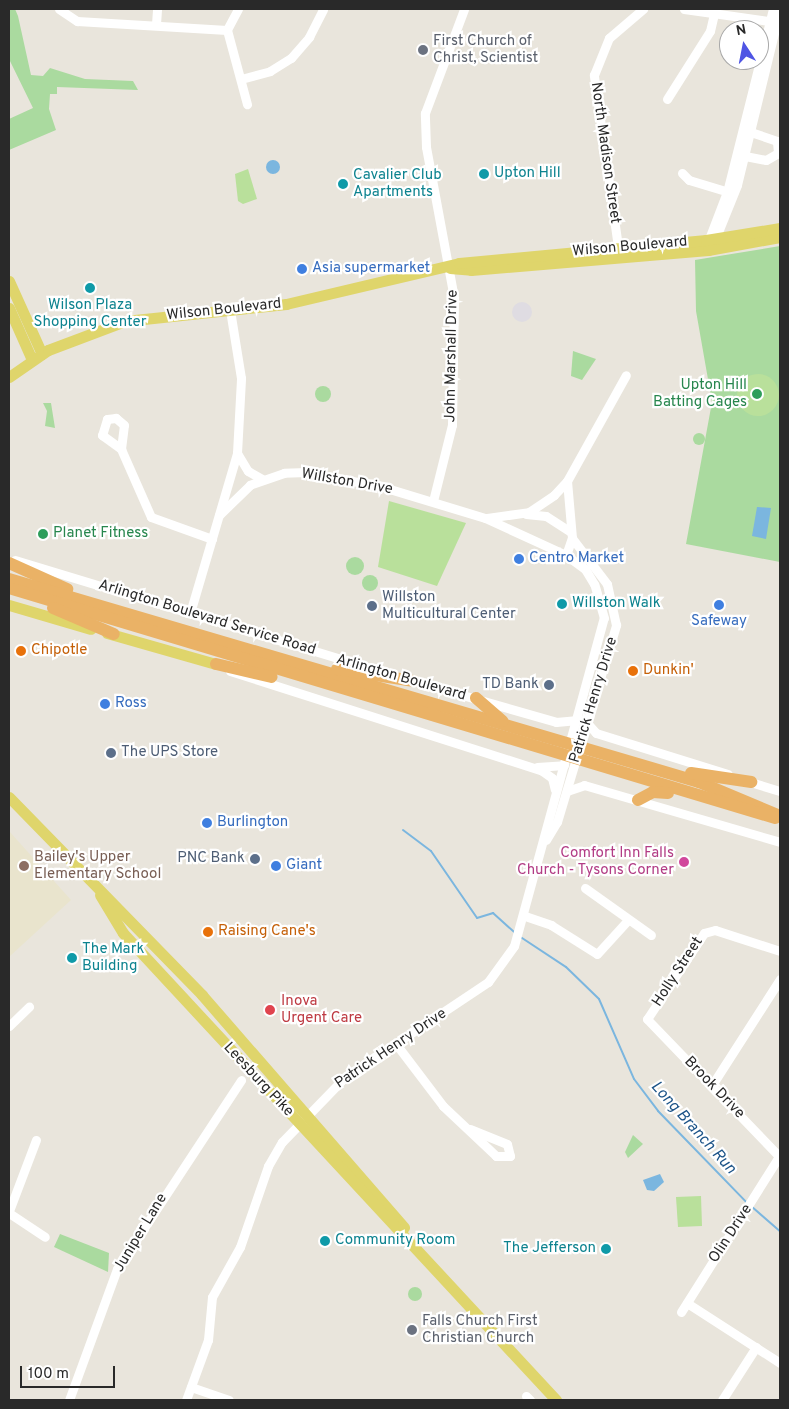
<!DOCTYPE html>
<html>
<head>
<meta charset="utf-8">
<style>
  body { margin:0 }
  #map { position:relative; width:789px; height:1409px; overflow:hidden; background:#e9e5dc; font-family:Overpass,sans-serif }
  div>[style] { position:absolute }
  [style*='--x'] { left:calc(var(--x)*1px); top:calc(var(--y)*1px); width:calc(var(--w)*1px); rotate:calc(var(--a)*1deg) }
  .industrial>* { inset:0; background:#dfdce2 }
  .round { border-radius:50% }
  .education>* { inset:0; background:#e9e4cd }
  .green>* { inset:0; background:#aada9f }
  .pitch>* { inset:0; background:#b9e09b }
  .water>* { inset:0; background:#7bb6df }
  .stream>* { height:2px; margin:-1px; padding:0 1px; transform-origin:1px; border-radius:1px; background:#7bb6df }
  .minor>* { height:9px; margin:-4.5px; padding:0 4.5px; transform-origin:4.5px; border-radius:4.5px; background:#fff }
  .major>* { height:11px; margin:-5.5px; padding:0 5.5px; transform-origin:5.5px; border-radius:5.5px; background:#dfd56b }
  .highway>* { height:12px; margin:-6px; padding:0 6px; transform-origin:6px; border-radius:6px; background:#eab266 }
  .dots>* { width:14px; height:14px; translate:-50% -50%; box-sizing:border-box; border:2px solid #fff; border-radius:50% }
  span { translate:-50% -50%; white-space:nowrap; text-align:center; line-height:1.15; -webkit-text-stroke:4.5px #fff; paint-order:stroke }
  .worship-label { font-size:15px; color:#5b616d }
  .left { translate:0 -50%; text-align:left }
  .street-label { font-size:15px; color:#292929 }
  .culture-label { font-size:15px; color:#0d838f }
  .right { translate:-100% -50%; text-align:right }
  .shop-label { font-size:15px; color:#366cbe }
  .leisure-label { font-size:15px; color:#27864d }
  .service-label { font-size:15px; color:#4e5e75 }
  .food-label { font-size:15px; color:#c56008 }
  .hotel-label { font-size:15px; color:#b23c85 }
  .education-label { font-size:15px; color:#785e54 }
  .health-label { font-size:15px; color:#be3a42 }
  .water-label { font-size:16px; color:#1d5488; font-style:italic }
  .frame { position:absolute; inset:0; border:10px solid #292929; pointer-events:none }
  .north { position:absolute; left:719px; top:20px; width:50px; height:50px; box-sizing:border-box; background:#fff; border:1px solid #a9a9a9; border-radius:50%; rotate:349deg; font-size:14px; font-weight:700; line-height:20px; text-align:center; color:#292929 }
  .north::after { content:''; display:block; margin:auto; width:18px; height:22px; background:#4f55e4; clip-path:polygon(50% 0,100% 100%,50% 72%,0 100%) }
  .scale { position:absolute; left:20px; top:1366px; width:95px; height:22px; box-sizing:border-box; border:2px solid #292929; border-top:0; padding-left:6px; font-size:15px; line-height:18px; white-space:nowrap; color:#292929; -webkit-text-stroke:4px #fff; paint-order:stroke }
</style>
</head>
<body>
<div id="map">
  <div class="industrial">
    <div class="round" style="left:512px;top:302px;width:20px;height:20px"></div>
  </div>
  <div class="education">
    <div style="clip-path:polygon(9px 831px,71px 900px,9px 957px)"></div>
  </div>
  <div class="green">
    <div style="clip-path:polygon(9px 9px,15px 9px,18px 16px,31px 75px,43px 76px,50px 68px,85px 79px,133px 81px,138px 90px,57px 87px,57px 94px,50px 94px,49px 109px,56px 130px,9px 150px,9px 119px,33px 108px,9px 59px)"></div>
    <div style="clip-path:polygon(780px 246px,780px 562px,686px 544px,712px 402px,696px 311px,695px 260px)"></div>
    <div style="clip-path:polygon(573px 351px,596px 359px,582px 380px,571px 376px)"></div>
    <div class="round" style="left:315px;top:386px;width:16px;height:16px"></div>
    <div style="clip-path:polygon(43px 403px,51px 403px,55px 428px,45px 426px,47px 411px)"></div>
    <div class="round" style="left:693px;top:433px;width:12px;height:12px"></div>
    <div class="round" style="left:346px;top:557px;width:18px;height:18px"></div>
    <div class="round" style="left:362px;top:575px;width:16px;height:16px"></div>
    <div style="clip-path:polygon(633px 1135px,643px 1144px,628px 1158px,625px 1152px)"></div>
    <div style="clip-path:polygon(60px 1234px,109px 1253px,108px 1272px,54px 1247px)"></div>
    <div class="round" style="left:408px;top:1287px;width:14px;height:14px"></div>
  </div>
  <div class="pitch">
    <div style="clip-path:polygon(248px 169px,257px 199px,243px 204px,238px 201px,235px 174px)"></div>
    <div class="round" style="left:737px;top:374px;width:42px;height:42px"></div>
    <div style="clip-path:polygon(389px 501px,466px 523px,437px 586px,378px 567px)"></div>
    <div style="clip-path:polygon(701px 1196px,702px 1226px,678px 1227px,676px 1197px)"></div>
  </div>
  <div class="water">
    <div class="round" style="left:266px;top:160px;width:14px;height:14px"></div>
    <div style="clip-path:polygon(757px 507px,771px 508px,766px 539px,752px 536px)"></div>
    <div style="clip-path:polygon(660px 1174px,664px 1182px,654px 1191px,647px 1190px,643px 1180px)"></div>
  </div>
  <div class="stream">
    <div style="--x:403;--y:830;--w:35;--a:37"></div>
    <div style="--x:431;--y:851;--w:81;--a:55.5"></div>
    <div style="--x:477;--y:918;--w:17;--a:-17"></div>
    <div style="--x:493;--y:913;--w:30;--a:42"></div>
    <div style="--x:519;--y:936;--w:56;--a:33.4"></div>
    <div style="--x:566;--y:967;--w:46;--a:44.1"></div>
    <div style="--x:599;--y:999;--w:87;--a:66.4"></div>
    <div style="--x:634;--y:1079;--w:40;--a:53"></div>
    <div style="--x:658;--y:1111;--w:128;--a:45.9"></div>
    <div style="--x:751;--y:1206;--w:38;--a:41"></div>
  </div>
  <div class="minor">
    <div style="--x:59;--y:9;--w:22;--a:34"></div>
    <div style="--x:77;--y:21;--w:150;--a:3.4"></div>
    <div style="--x:238;--y:9;--w:24;--a:118"></div>
    <div style="--x:227;--y:30;--w:77;--a:74.9"></div>
    <div style="--x:684;--y:9;--w:92;--a:8.1"></div>
    <div style="--x:156;--y:24;--w:15;--a:-86"></div>
    <div style="--x:241;--y:79;--w:30;--a:-15"></div>
    <div style="--x:270;--y:71;--w:25;--a:-32"></div>
    <div style="--x:291;--y:58;--w:28;--a:-49"></div>
    <div style="--x:309;--y:37;--w:31;--a:-63"></div>
    <div style="--x:667;--y:99;--w:80;--a:-57.7"></div>
    <div style="--x:710;--y:31;--w:18;--a:-77"></div>
    <div style="--x:745;--y:156;--w:21;--a:11"></div>
    <div style="--x:766;--y:160;--w:14;--a:-30"></div>
    <div style="--x:778;--y:153;--w:12;--a:-95"></div>
    <div style="--x:777;--y:141;--w:28;--a:-161"></div>
    <div style="--x:682;--y:173;--w:10;--a:45"></div>
    <div style="--x:689;--y:180;--w:45;--a:16.8"></div>
    <div style="--x:714;--y:242;--w:61;--a:-68"></div>
    <div style="--x:737;--y:185;--w:181;--a:-76.3"></div>
    <div style="--x:707;--y:244;--w:56;--a:-69"></div>
    <div style="--x:727;--y:192;--w:189;--a:-75.9"></div>
    <div style="--x:619;--y:254;--w:181;--a:-98"></div>
    <div style="--x:594;--y:75;--w:40;--a:-68"></div>
    <div style="--x:609;--y:38;--w:45;--a:-40.5"></div>
    <div style="--x:121;--y:449;--w:24;--a:-83"></div>
    <div style="--x:124;--y:425;--w:11;--a:-139"></div>
    <div style="--x:116;--y:418;--w:9;--a:174"></div>
    <div style="--x:107;--y:419;--w:17;--a:107"></div>
    <div style="--x:102;--y:435;--w:24;--a:36"></div>
    <div style="--x:121;--y:449;--w:74;--a:66.2"></div>
    <div style="--x:151;--y:517;--w:65;--a:19.8"></div>
    <div style="--x:237;--y:453;--w:21;--a:59"></div>
    <div style="--x:248;--y:471;--w:16;--a:30"></div>
    <div style="--x:433;--y:501;--w:78;--a:-76"></div>
    <div style="--x:452;--y:425;--w:127;--a:-89.1"></div>
    <div style="--x:454;--y:298;--w:154;--a:-100.5"></div>
    <div style="--x:426;--y:147;--w:34;--a:-92"></div>
    <div style="--x:425;--y:113;--w:111;--a:-69.4"></div>
    <div style="--x:526;--y:514;--w:20;--a:6"></div>
    <div style="--x:546;--y:516;--w:30;--a:33"></div>
    <div style="--x:487;--y:518;--w:42;--a:-8.1"></div>
    <div style="--x:529;--y:512;--w:30;--a:-34"></div>
    <div style="--x:554;--y:495;--w:19;--a:-47"></div>
    <div style="--x:567;--y:481;--w:121;--a:-60.9"></div>
    <div style="--x:566;--y:555;--w:18;--a:-71"></div>
    <div style="--x:572;--y:538;--w:57;--a:-95"></div>
    <div style="--x:15;--y:560;--w:382;--a:16.9"></div>
    <div style="--x:190;--y:613;--w:167;--a:-73.6"></div>
    <div style="--x:237;--y:453;--w:75;--a:-86.9"></div>
    <div style="--x:241;--y:378;--w:69;--a:-99.2"></div>
    <div style="--x:230;--y:671;--w:326;--a:17.7"></div>
    <div style="--x:541;--y:770;--w:14;--a:36"></div>
    <div style="--x:552;--y:778;--w:12;--a:76"></div>
    <div style="--x:410;--y:680;--w:152;--a:16"></div>
    <div style="--x:556;--y:722;--w:22;--a:-5"></div>
    <div style="--x:588;--y:724;--w:12;--a:48"></div>
    <div style="--x:596;--y:733;--w:138;--a:17.3"></div>
    <div style="--x:537;--y:767;--w:27;--a:-4"></div>
    <div style="--x:747;--y:781;--w:34;--a:17"></div>
    <div style="--x:567;--y:791;--w:18;--a:-19"></div>
    <div style="--x:584;--y:785;--w:204;--a:16.2"></div>
    <div style="--x:546;--y:840;--w:21;--a:-59"></div>
    <div style="--x:557;--y:822;--w:206;--a:-73.3"></div>
    <div style="--x:616;--y:625;--w:42;--a:-102.4"></div>
    <div style="--x:607;--y:584;--w:58;--a:-127.3"></div>
    <div style="--x:585;--y:888;--w:81;--a:35.5"></div>
    <div style="--x:525;--y:916;--w:28;--a:19"></div>
    <div style="--x:551;--y:925;--w:54;--a:32.2"></div>
    <div style="--x:597;--y:954;--w:45;--a:-47.7"></div>
    <div style="--x:780;--y:951;--w:68;--a:-162.1"></div>
    <div style="--x:715;--y:930;--w:11;--a:165"></div>
    <div style="--x:704;--y:933;--w:103;--a:123.5"></div>
    <div style="--x:647;--y:1019;--w:192;--a:46.1"></div>
    <div style="--x:9;--y:1026;--w:28;--a:-44"></div>
    <div style="--x:396;--y:1044;--w:78;--a:52.8"></div>
    <div style="--x:443;--y:1106;--w:73;--a:43.3"></div>
    <div style="--x:496;--y:1156;--w:14;--a:0"></div>
    <div style="--x:510;--y:1156;--w:12;--a:-104"></div>
    <div style="--x:507;--y:1144;--w:40;--a:-158"></div>
    <div style="--x:712;--y:1085;--w:126;--a:-57.3"></div>
    <div style="--x:9;--y:1211;--w:76;--a:-69.2"></div>
    <div style="--x:9;--y:1213;--w:43;--a:33.7"></div>
    <div style="--x:687;--y:1303;--w:111;--a:32.8"></div>
    <div style="--x:681;--y:1312;--w:186;--a:-57.8"></div>
    <div style="--x:191;--y:1387;--w:40;--a:18.9"></div>
    <div style="--x:526;--y:1396;--w:6;--a:45"></div>
    <div style="--x:69;--y:1400;--w:140;--a:-69.9"></div>
    <div style="--x:117;--y:1269;--w:226;--a:-56.7"></div>
    <div style="--x:186;--y:1400;--w:64;--a:-69.9"></div>
    <div style="--x:208;--y:1340;--w:43;--a:-84.7"></div>
    <div style="--x:212;--y:1297;--w:57;--a:-60.8"></div>
    <div style="--x:240;--y:1247;--w:86;--a:-70.9"></div>
    <div style="--x:268;--y:1166;--w:28;--a:-60"></div>
    <div style="--x:282;--y:1142;--w:89;--a:-45.9"></div>
    <div style="--x:344;--y:1078;--w:173;--a:-33.7"></div>
    <div style="--x:488;--y:982;--w:44;--a:-54.2"></div>
    <div style="--x:514;--y:946;--w:340;--a:-74.7"></div>
    <div style="--x:604;--y:618;--w:35;--a:-106"></div>
    <div style="--x:594;--y:584;--w:17;--a:-121"></div>
    <div style="--x:585;--y:569;--w:24;--a:-144"></div>
    <div style="--x:566;--y:555;--w:89;--a:-155.4"></div>
    <div style="--x:485;--y:518;--w:107;--a:-163.1"></div>
    <div style="--x:383;--y:487;--w:77;--a:-168.8"></div>
    <div style="--x:307;--y:472;--w:23;--a:178"></div>
    <div style="--x:284;--y:473;--w:36;--a:161"></div>
    <div style="--x:250;--y:485;--w:43;--a:135.9"></div>
    <div style="--x:722;--y:1400;--w:63;--a:-57.3"></div>
  </div>
  <div class="major">
    <div style="--x:450;--y:268;--w:21;--a:5"></div>
    <div style="--x:471;--y:270;--w:238;--a:-4.8"></div>
    <div style="--x:708;--y:250;--w:73;--a:-10.2"></div>
    <div style="--x:9;--y:281;--w:80;--a:65.7"></div>
    <div style="--x:9;--y:308;--w:57;--a:66.1"></div>
    <div style="--x:9;--y:377;--w:47;--a:-34.7"></div>
    <div style="--x:48;--y:350;--w:82;--a:-20.6"></div>
    <div style="--x:125;--y:321;--w:162;--a:-6"></div>
    <div style="--x:286;--y:304;--w:178;--a:-13.3"></div>
    <div style="--x:459;--y:263;--w:248;--a:-5.3"></div>
    <div style="--x:706;--y:240;--w:75;--a:-9.2"></div>
    <div style="--x:9;--y:605;--w:85;--a:16.3"></div>
    <div style="--x:107;--y:633;--w:113;--a:15.9"></div>
    <div style="--x:9;--y:797;--w:277;--a:45.7"></div>
    <div style="--x:202;--y:995;--w:308;--a:49"></div>
    <div style="--x:100;--y:895;--w:44;--a:58.8"></div>
    <div style="--x:123;--y:933;--w:637;--a:47.16"></div>
  </div>
  <div class="highway">
    <div style="--x:9;--y:563;--w:64;--a:24.1"></div>
    <div style="--x:9;--y:579;--w:719;--a:16.39"></div>
    <div style="--x:699;--y:782;--w:88;--a:22.8"></div>
    <div style="--x:9;--y:588;--w:800;--a:16.71"></div>
    <div style="--x:53;--y:608;--w:66;--a:23.1"></div>
    <div style="--x:216;--y:664;--w:57;--a:13.1"></div>
    <div style="--x:337;--y:669;--w:78;--a:8.9"></div>
    <div style="--x:476;--y:698;--w:35;--a:41"></div>
    <div style="--x:691;--y:773;--w:61;--a:8.5"></div>
    <div style="--x:638;--y:800;--w:17;--a:-28"></div>
    <div style="--x:653;--y:792;--w:15;--a:4"></div>
  </div>
  <div class="dots">
    <div style="left:423px;top:50px;background:#6b7280"></div>
    <div style="left:484px;top:174px;background:#0f9aa8"></div>
    <div style="left:343px;top:184px;background:#0f9aa8"></div>
    <div style="left:302px;top:269px;background:#3f7fe0"></div>
    <div style="left:90px;top:288px;background:#0f9aa8"></div>
    <div style="left:757px;top:394px;background:#2e9e5b"></div>
    <div style="left:43px;top:534px;background:#2e9e5b"></div>
    <div style="left:519px;top:559px;background:#3f7fe0"></div>
    <div style="left:562px;top:604px;background:#0f9aa8"></div>
    <div style="left:719px;top:605px;background:#3f7fe0"></div>
    <div style="left:372px;top:606px;background:#5c6f8a"></div>
    <div style="left:21px;top:651px;background:#e8710a"></div>
    <div style="left:633px;top:671px;background:#e8710a"></div>
    <div style="left:549px;top:685px;background:#5c6f8a"></div>
    <div style="left:105px;top:704px;background:#3f7fe0"></div>
    <div style="left:111px;top:753px;background:#5c6f8a"></div>
    <div style="left:207px;top:823px;background:#3f7fe0"></div>
    <div style="left:255px;top:859px;background:#5c6f8a"></div>
    <div style="left:684px;top:862px;background:#d1479c"></div>
    <div style="left:24px;top:866px;background:#8d6e63"></div>
    <div style="left:276px;top:866px;background:#3f7fe0"></div>
    <div style="left:208px;top:932px;background:#e8710a"></div>
    <div style="left:72px;top:958px;background:#0f9aa8"></div>
    <div style="left:270px;top:1010px;background:#e0444e"></div>
    <div style="left:325px;top:1241px;background:#0f9aa8"></div>
    <div style="left:606px;top:1249px;background:#0f9aa8"></div>
    <div style="left:412px;top:1330px;background:#6b7280"></div>
  </div>
  <div class="worship-label">
    <span class="left" style="left:433px;top:50px">First Church of<br>Christ, Scientist</span>
    <span class="left" style="left:422px;top:1330px">Falls Church First<br>Christian Church</span>
  </div>
  <div class="street-label">
    <span style="left:605px;top:153px;rotate:82deg">North Madison Street</span>
    <span style="left:630px;top:247px;rotate:-5deg">Wilson Boulevard</span>
    <span style="left:224px;top:310px;rotate:-6deg">Wilson Boulevard</span>
    <span style="left:452px;top:356px;rotate:-89deg">John Marshall Drive</span>
    <span style="left:347px;top:482px;rotate:10deg">Willston Drive</span>
    <span style="left:207px;top:618px;rotate:17deg">Arlington Boulevard Service Road</span>
    <span style="left:401px;top:678px;rotate:16deg">Arlington Boulevard</span>
    <span style="left:594px;top:700px;rotate:-73deg">Patrick Henry Drive</span>
    <span style="left:678px;top:972px;rotate:-57deg">Holly Street</span>
    <span style="left:391px;top:1049px;rotate:-34deg">Patrick Henry Drive</span>
    <span style="left:258px;top:1080px;rotate:47deg">Leesburg Pike</span>
    <span style="left:714px;top:1088px;rotate:46deg">Brook Drive</span>
    <span style="left:141px;top:1233px;rotate:-59deg">Juniper Lane</span>
    <span style="left:731px;top:1234px;rotate:-57deg">Olin Drive</span>
  </div>
  <div class="culture-label">
    <span class="left" style="left:494px;top:174px">Upton Hill</span>
    <span class="left" style="left:353px;top:184px">Cavalier Club<br>Apartments</span>
    <span style="left:90px;top:314px">Wilson Plaza<br>Shopping Center</span>
    <span class="left" style="left:572px;top:604px">Willston Walk</span>
    <span class="left" style="left:82px;top:958px">The Mark<br>Building</span>
    <span class="left" style="left:335px;top:1241px">Community Room</span>
    <span class="right" style="left:596px;top:1249px">The Jefferson</span>
  </div>
  <div class="shop-label">
    <span class="left" style="left:312px;top:269px">Asia supermarket</span>
    <span class="left" style="left:529px;top:559px">Centro Market</span>
    <span style="left:719px;top:622px">Safeway</span>
    <span class="left" style="left:115px;top:704px">Ross</span>
    <span class="left" style="left:217px;top:823px">Burlington</span>
    <span class="left" style="left:286px;top:866px">Giant</span>
  </div>
  <div class="leisure-label">
    <span class="right" style="left:747px;top:394px">Upton Hill<br>Batting Cages</span>
    <span class="left" style="left:53px;top:534px">Planet Fitness</span>
  </div>
  <div class="service-label">
    <span class="left" style="left:382px;top:606px">Willston<br>Multicultural Center</span>
    <span class="right" style="left:539px;top:685px">TD Bank</span>
    <span class="left" style="left:121px;top:753px">The UPS Store</span>
    <span class="right" style="left:245px;top:859px">PNC Bank</span>
  </div>
  <div class="food-label">
    <span class="left" style="left:31px;top:651px">Chipotle</span>
    <span class="left" style="left:643px;top:671px">Dunkin'</span>
    <span class="left" style="left:218px;top:932px">Raising Cane's</span>
  </div>
  <div class="hotel-label">
    <span class="right" style="left:674px;top:862px">Comfort Inn Falls<br>Church - Tysons Corner</span>
  </div>
  <div class="education-label">
    <span class="left" style="left:34px;top:866px">Bailey's Upper<br>Elementary School</span>
  </div>
  <div class="health-label">
    <span class="left" style="left:281px;top:1010px">Inova<br>Urgent Care</span>
  </div>
  <div class="water-label">
    <span style="left:693px;top:1128px;rotate:48deg">Long Branch Run</span>
  </div>
  <div class="frame"></div>
  <div class="north">N</div>
  <div class="scale">100 m</div>
</div>
</body>
</html>
